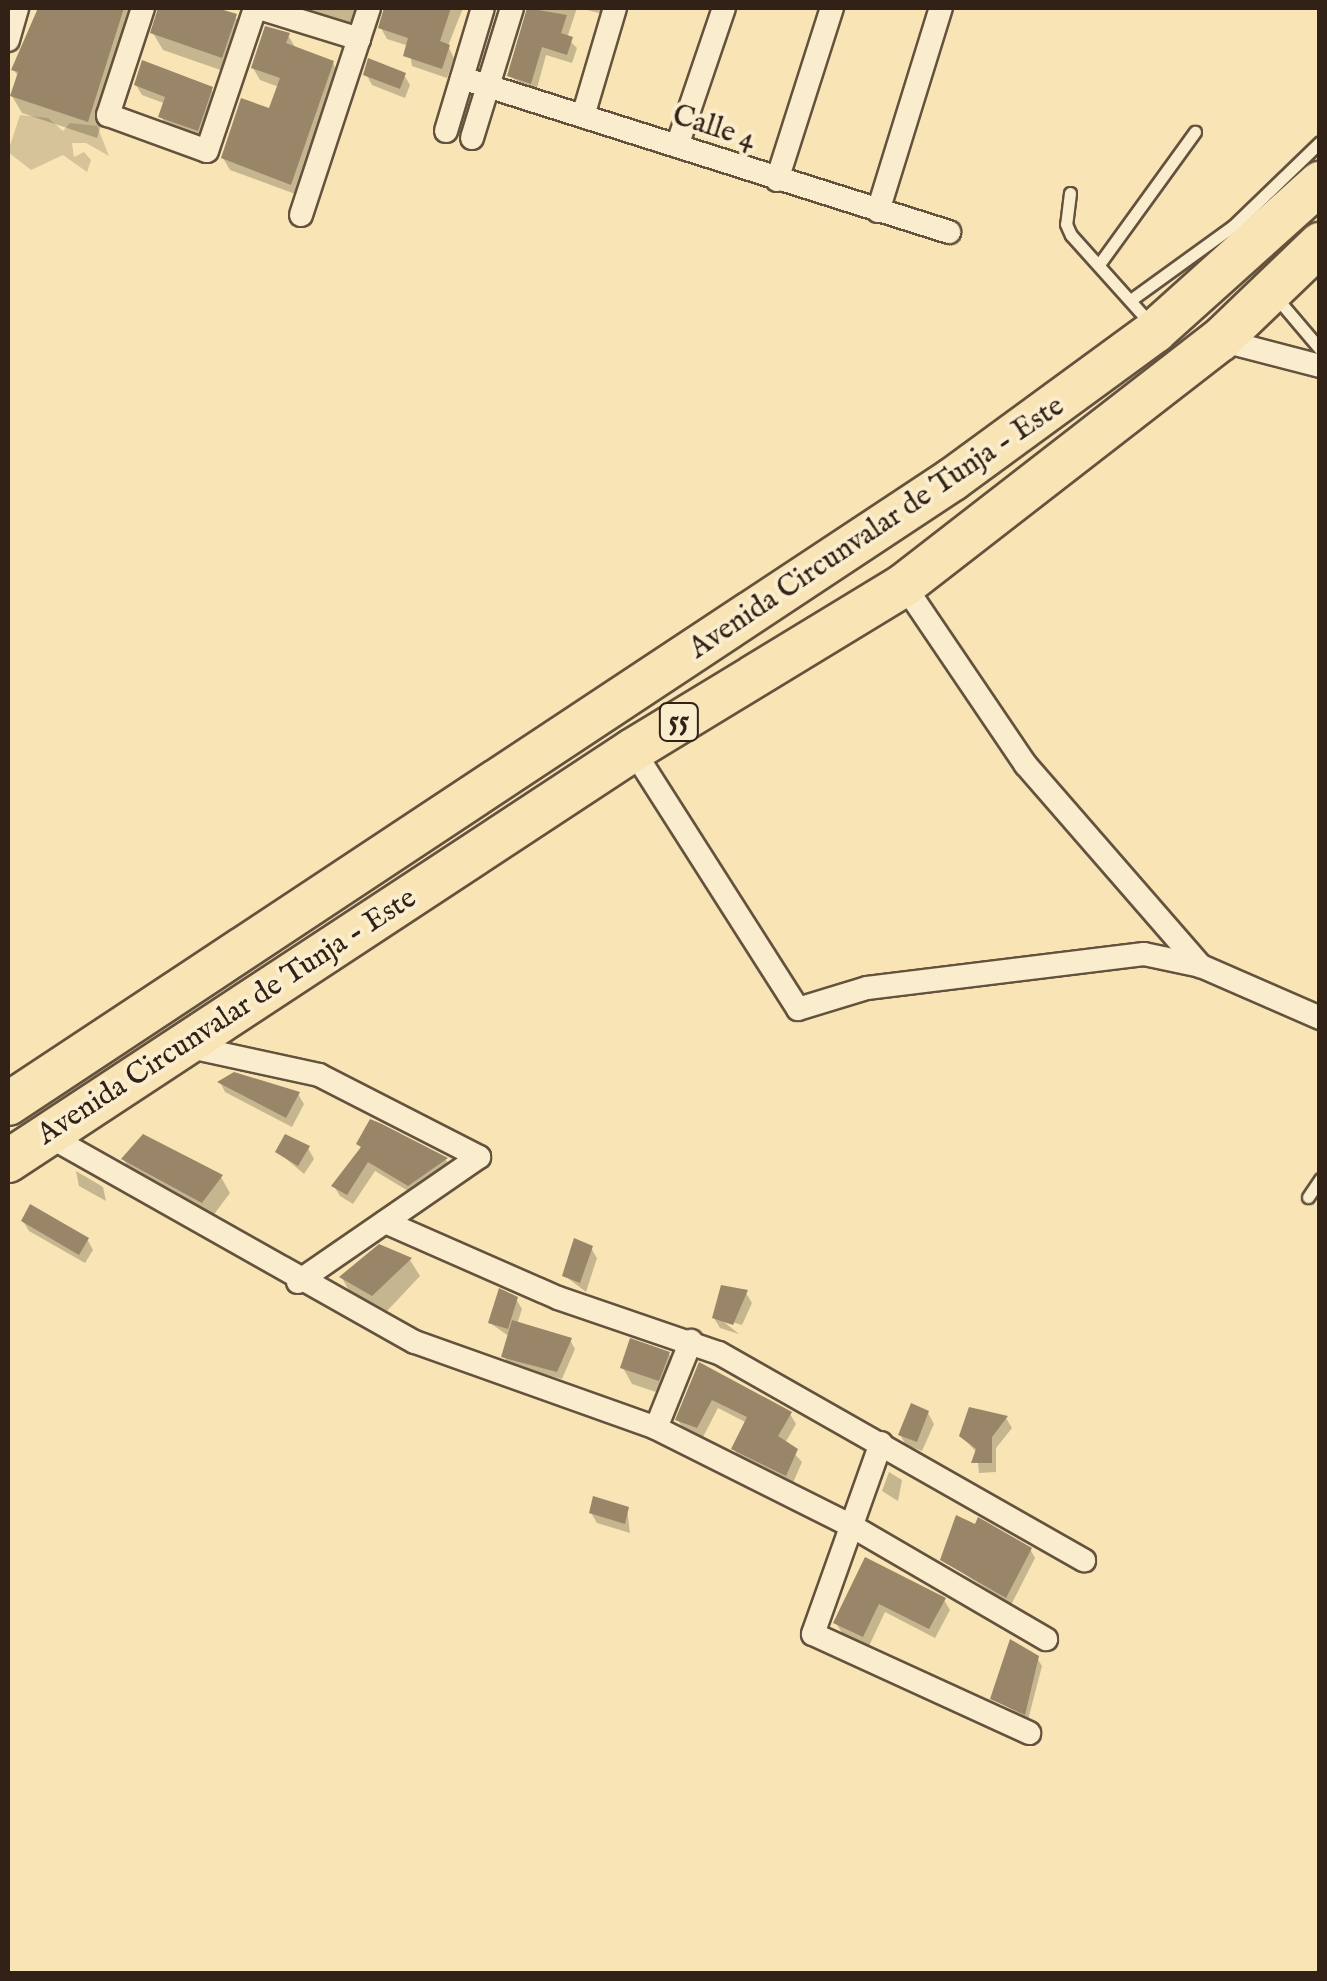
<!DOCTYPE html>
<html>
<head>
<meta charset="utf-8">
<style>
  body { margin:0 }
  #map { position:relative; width:1327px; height:1981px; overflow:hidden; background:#f8e4b4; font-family:"IM FELL English",serif }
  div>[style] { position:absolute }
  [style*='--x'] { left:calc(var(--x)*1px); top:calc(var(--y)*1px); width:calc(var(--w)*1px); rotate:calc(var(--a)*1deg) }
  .green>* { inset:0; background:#d6c399 }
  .shadow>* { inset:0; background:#0003 }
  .building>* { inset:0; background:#998669 }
  .roads { filter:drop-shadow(2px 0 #64523e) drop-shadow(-2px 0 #64523e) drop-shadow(0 2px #64523e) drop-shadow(0 -2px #64523e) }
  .lane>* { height:11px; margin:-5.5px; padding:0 5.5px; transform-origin:5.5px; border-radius:5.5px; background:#faedce }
  .street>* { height:22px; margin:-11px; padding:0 11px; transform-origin:11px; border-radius:11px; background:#faedce }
  .highway>* { height:42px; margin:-21px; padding:0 21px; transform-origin:21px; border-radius:21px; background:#f8e4b4 }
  span { translate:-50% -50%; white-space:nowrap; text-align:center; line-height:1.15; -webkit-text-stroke:8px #faedce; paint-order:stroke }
  .shield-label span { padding:2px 8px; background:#faedce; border:2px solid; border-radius:8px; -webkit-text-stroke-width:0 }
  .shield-label { font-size:28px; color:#322117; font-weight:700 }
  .street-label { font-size:30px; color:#322117 }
  .frame { position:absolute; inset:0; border:10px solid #322117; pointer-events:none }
</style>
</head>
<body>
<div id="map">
  <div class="green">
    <div style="clip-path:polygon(20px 115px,48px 118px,63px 131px,70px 123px,97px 126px,109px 156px,86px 143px,72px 143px,74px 157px,84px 152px,91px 160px,87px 172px,63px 155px,31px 170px,8px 152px)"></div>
  </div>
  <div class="shadow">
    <div style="clip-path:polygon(40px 8px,207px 8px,235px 16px,245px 34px,232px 74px,163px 50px,153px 33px,158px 11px,144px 13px,134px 23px,97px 138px,22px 113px,12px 96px,19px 78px,14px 70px)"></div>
    <div style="clip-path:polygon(298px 8px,366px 8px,356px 26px)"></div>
    <div style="clip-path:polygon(386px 8px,463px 8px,448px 46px,454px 58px,447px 78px,412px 66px,409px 46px,387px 39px,381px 28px)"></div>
    <div style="clip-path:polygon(527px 8px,577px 8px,567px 38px,577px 48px,572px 63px,546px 55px,536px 92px,509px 76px)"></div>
    <div style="clip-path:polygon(579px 8px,605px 8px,603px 14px)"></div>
    <div style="clip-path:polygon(288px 35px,295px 47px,333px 63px,339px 75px,298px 195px,230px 170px,223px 158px,271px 112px,279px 87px,260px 80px,253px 68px)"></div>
    <div style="clip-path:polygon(366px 74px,404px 75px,410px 85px,405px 98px,372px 85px)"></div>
    <div style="clip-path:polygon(136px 85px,211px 89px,217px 99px,203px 140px,167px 127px,161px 116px,166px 104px,142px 95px)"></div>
    <div style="clip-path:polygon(220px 1082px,298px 1094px,304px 1104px,292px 1127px,225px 1092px)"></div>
    <div style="clip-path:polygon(371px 1123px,446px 1160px,452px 1169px,415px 1195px,375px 1171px,353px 1204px,340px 1196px,334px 1186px,362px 1150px)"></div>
    <div style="clip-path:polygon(308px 1148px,314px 1159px,304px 1174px,278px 1152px)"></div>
    <div style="clip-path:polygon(124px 1160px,221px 1177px,230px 1193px,212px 1217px,133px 1175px)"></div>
    <div style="clip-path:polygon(76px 1171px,103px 1187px,106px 1201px,79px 1186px)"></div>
    <div style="clip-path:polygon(23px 1221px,87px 1239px,93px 1250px,85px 1263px,29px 1231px)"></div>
    <div style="clip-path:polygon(379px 1247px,410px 1260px,420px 1276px,387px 1311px,351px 1294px,342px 1278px)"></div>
    <div style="clip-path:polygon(591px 1248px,597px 1258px,586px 1292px,565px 1276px)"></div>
    <div style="clip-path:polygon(746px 1293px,752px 1303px,742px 1325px,719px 1318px,739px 1334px,720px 1328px,714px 1318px)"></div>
    <div style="clip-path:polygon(516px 1299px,522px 1309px,517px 1324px,570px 1340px,575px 1349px,562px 1379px,509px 1365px,504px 1357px,510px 1337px,490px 1323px)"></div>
    <div style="clip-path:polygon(669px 1354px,678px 1370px,668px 1396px,632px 1384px,623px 1368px)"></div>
    <div style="clip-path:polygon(700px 1365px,790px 1414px,796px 1424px,785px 1443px,802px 1462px,792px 1485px,740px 1459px,734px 1449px,747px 1423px,718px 1408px,703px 1437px,684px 1430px,678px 1420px)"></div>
    <div style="clip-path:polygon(971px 1410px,1006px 1418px,1012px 1428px,996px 1448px,996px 1472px,979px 1473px,977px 1453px,962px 1436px)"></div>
    <div style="clip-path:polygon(928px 1413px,934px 1424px,922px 1451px,906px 1445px,900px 1435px)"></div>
    <div style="clip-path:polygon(889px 1472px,902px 1480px,898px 1501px,882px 1491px)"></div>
    <div style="clip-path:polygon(627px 1509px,630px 1533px,597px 1523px,591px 1513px)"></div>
    <div style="clip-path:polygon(1030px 1549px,1035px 1558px,1011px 1605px,943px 1560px)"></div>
    <div style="clip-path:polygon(866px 1561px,944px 1600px,950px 1610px,935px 1638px,885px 1612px,869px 1646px,842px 1633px,836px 1623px)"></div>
    <div style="clip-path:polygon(1037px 1658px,1042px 1666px,1028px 1720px,993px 1698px)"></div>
  </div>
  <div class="building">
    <div style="clip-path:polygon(38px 8px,124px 8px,88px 122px,10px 96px,18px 72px,11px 70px)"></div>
    <div style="clip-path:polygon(158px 8px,217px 8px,237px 14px,222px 58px,150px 33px)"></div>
    <div style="clip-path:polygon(384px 8px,451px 8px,440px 41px,450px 45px,442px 69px,403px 56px,408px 38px,378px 28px)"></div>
    <div style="clip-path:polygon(527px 8px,567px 15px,561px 33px,573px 37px,567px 55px,542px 47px,531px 84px,507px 76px)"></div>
    <div style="clip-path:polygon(265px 26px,290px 33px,286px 43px,334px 61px,291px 185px,221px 158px,241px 98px,269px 108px,280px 78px,251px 68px)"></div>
    <div style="clip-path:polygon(368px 58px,406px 73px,400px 89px,363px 75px)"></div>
    <div style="clip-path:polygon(142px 60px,213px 87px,198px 131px,158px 117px,165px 97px,134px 85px)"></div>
    <div style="clip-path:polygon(234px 1072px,300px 1092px,286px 1118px,217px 1082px)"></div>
    <div style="clip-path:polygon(370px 1119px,382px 1124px,448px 1158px,408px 1186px,368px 1162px,347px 1195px,331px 1186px,361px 1147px,356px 1144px)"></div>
    <div style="clip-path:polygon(143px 1134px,223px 1175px,202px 1203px,121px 1159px)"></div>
    <div style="clip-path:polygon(285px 1134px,310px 1146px,298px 1166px,275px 1152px)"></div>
    <div style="clip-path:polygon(30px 1204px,89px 1238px,79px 1255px,21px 1221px)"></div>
    <div style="clip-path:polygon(574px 1238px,593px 1246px,580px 1283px,562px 1276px)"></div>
    <div style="clip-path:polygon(379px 1244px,412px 1258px,372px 1296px,339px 1277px)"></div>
    <div style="clip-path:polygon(721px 1285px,748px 1290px,733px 1325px,712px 1318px)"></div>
    <div style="clip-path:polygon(499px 1288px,518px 1297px,508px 1329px,488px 1323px)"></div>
    <div style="clip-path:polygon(512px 1320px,572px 1338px,557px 1372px,501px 1357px)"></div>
    <div style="clip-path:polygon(630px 1338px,670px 1352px,659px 1381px,620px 1368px)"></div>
    <div style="clip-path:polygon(699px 1362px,792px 1412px,778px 1436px,798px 1449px,786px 1476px,731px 1449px,747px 1417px,712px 1400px,697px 1428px,675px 1420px)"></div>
    <div style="clip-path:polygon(911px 1403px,929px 1411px,917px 1442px,898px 1435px)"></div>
    <div style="clip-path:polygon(969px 1407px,1008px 1416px,992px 1437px,992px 1463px,971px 1463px,976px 1449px,959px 1436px)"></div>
    <div style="clip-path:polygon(593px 1496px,629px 1507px,625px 1524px,589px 1513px)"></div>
    <div style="clip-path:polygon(956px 1515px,975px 1524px,978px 1517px,1032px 1548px,1006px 1598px,940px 1560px)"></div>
    <div style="clip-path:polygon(865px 1557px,946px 1598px,929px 1629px,879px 1604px,863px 1637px,833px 1623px)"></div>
    <div style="clip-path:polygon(1010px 1639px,1039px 1656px,1025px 1715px,990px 1699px)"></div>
  </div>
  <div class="roads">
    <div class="lane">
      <div style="--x:1070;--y:193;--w:31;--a:97"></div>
      <div style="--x:1066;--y:224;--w:12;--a:66"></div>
      <div style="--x:1071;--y:235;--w:118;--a:48.1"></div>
      <div style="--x:1100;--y:263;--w:162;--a:-54.1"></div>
      <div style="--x:1275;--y:296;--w:70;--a:49.7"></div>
      <div style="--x:1132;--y:299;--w:125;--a:-35.9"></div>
      <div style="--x:1233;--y:226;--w:121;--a:-44"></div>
      <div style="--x:1308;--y:1197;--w:22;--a:-56"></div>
    </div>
    <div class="street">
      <div style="--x:143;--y:8;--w:113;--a:108.1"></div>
      <div style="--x:108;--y:115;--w:105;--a:20"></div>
      <div style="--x:207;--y:151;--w:151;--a:-71.4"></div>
      <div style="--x:259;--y:8;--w:105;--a:17.2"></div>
      <div style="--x:8;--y:40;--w:33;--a:-74"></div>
      <div style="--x:462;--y:78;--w:511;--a:17.55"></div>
      <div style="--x:583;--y:116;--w:113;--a:-73.5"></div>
      <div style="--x:446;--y:131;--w:128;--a:-73.3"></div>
      <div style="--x:472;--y:138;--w:136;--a:-72.9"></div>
      <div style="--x:677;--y:146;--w:146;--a:-71.2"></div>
      <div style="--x:777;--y:180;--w:181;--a:-72.3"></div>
      <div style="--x:878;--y:211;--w:213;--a:-72.8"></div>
      <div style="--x:301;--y:215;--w:218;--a:-71.8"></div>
      <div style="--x:1220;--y:340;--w:103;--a:14.6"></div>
      <div style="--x:904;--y:585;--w:217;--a:55.9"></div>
      <div style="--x:1026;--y:765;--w:267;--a:49"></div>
      <div style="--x:1201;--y:966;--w:130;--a:23.6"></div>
      <div style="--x:633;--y:750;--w:307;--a:57.5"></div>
      <div style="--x:798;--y:1009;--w:72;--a:-16.9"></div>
      <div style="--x:867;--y:988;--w:279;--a:-7"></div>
      <div style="--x:1144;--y:954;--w:58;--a:11.9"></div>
      <div style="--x:186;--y:1046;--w:136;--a:12.3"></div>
      <div style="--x:319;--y:1075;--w:180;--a:27.1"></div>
      <div style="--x:479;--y:1157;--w:220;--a:145.4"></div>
      <div style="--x:47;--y:1135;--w:422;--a:29.4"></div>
      <div style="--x:415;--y:1342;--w:256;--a:19.6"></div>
      <div style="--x:656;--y:1428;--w:217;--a:26.6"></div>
      <div style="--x:850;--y:1525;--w:227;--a:30.2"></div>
      <div style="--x:385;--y:1222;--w:189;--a:23.7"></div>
      <div style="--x:558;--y:1298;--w:170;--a:18.9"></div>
      <div style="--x:719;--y:1353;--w:420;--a:29.6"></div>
      <div style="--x:656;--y:1428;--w:94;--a:-68.1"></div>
      <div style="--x:881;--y:1443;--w:203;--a:109.6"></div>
      <div style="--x:813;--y:1634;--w:238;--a:24.6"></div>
    </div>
    <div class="highway">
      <div style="--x:8;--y:1104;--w:1133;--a:-33.48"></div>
      <div style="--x:953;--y:479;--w:250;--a:-36.2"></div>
      <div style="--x:1155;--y:331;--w:222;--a:-41.9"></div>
      <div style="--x:8;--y:1161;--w:748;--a:-33.33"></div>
      <div style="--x:633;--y:750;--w:317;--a:-31.3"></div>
      <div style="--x:904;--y:585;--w:400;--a:-37.8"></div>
      <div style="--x:1220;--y:340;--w:139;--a:-43.8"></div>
    </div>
  </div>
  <div class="shield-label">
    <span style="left:679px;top:722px">55</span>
  </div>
  <div class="street-label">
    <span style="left:714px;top:128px;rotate:18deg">Calle 4</span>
    <span style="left:877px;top:528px;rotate:-34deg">Avenida Circunvalar de Tunja - Este</span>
    <span style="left:227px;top:1017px;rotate:-33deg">Avenida Circunvalar de Tunja - Este</span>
  </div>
  <div class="frame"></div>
</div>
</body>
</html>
